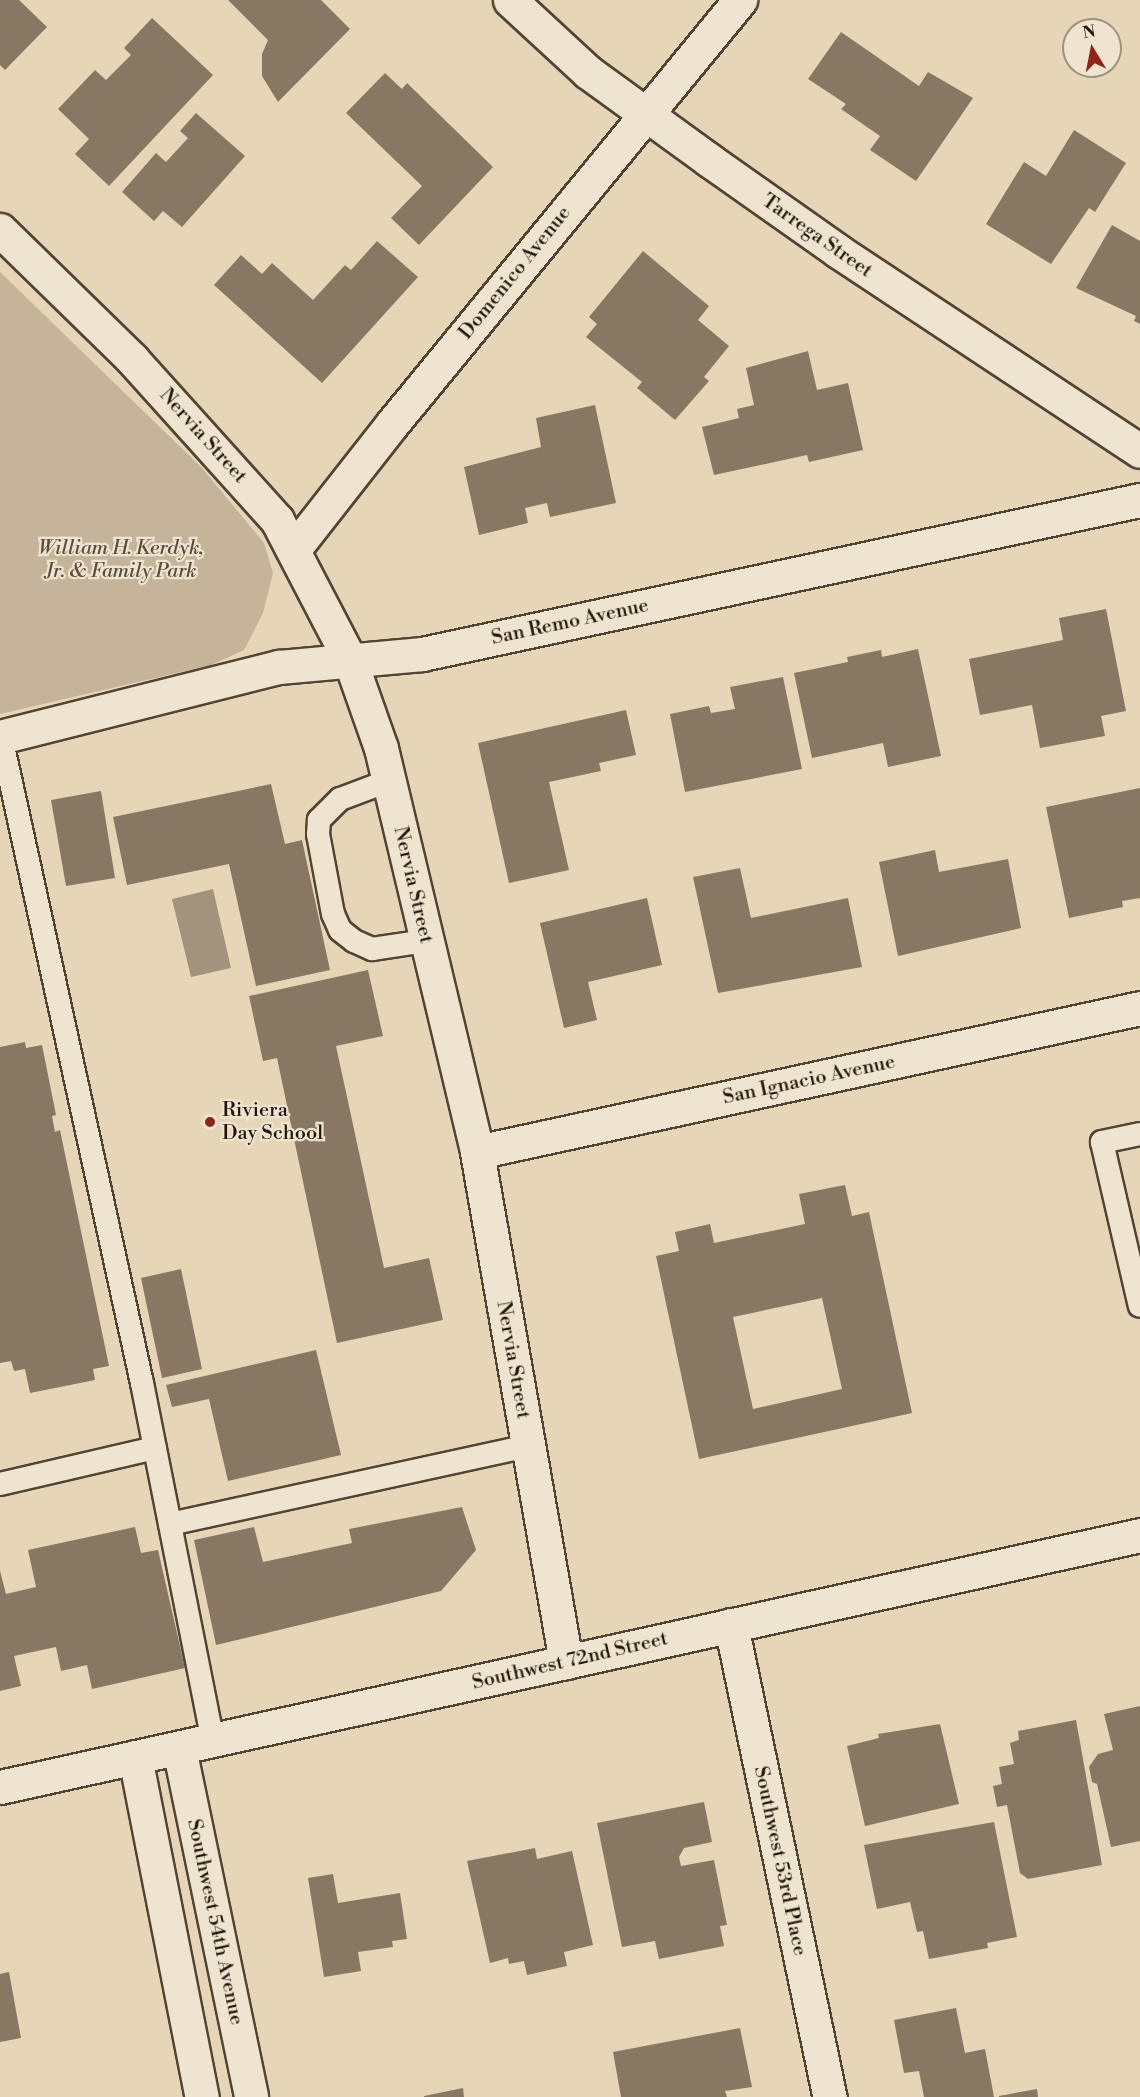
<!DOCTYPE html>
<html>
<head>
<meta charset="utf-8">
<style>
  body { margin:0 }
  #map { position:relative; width:1140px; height:2097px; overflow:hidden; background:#e7d5b7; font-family:"Libre Bodoni",serif }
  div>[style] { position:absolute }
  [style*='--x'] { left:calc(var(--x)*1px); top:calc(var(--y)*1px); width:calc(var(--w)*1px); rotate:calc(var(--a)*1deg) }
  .green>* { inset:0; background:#c5b499 }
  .water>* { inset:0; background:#a4937c }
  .building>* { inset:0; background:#887863 }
  .roads { filter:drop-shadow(2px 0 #524434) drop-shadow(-2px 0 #524434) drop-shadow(0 2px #524434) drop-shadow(0 -2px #524434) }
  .lane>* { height:22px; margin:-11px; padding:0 11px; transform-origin:11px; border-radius:11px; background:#efe4d0 }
  .street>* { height:33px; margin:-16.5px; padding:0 16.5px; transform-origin:16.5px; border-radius:16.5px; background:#efe4d0 }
  .secondary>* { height:33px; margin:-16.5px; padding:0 16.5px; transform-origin:16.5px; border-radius:16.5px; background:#efe4d0 }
  .dots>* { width:16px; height:16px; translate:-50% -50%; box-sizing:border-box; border:3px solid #efe4d0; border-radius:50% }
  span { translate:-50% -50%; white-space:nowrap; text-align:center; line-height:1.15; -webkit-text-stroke:4.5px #efe4d0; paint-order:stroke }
  .street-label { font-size:20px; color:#211409 }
  .park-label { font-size:20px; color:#5a4c3b; font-style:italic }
  .poi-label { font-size:20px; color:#211409 }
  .left { translate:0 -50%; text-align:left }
  .north { position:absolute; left:1062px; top:18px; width:60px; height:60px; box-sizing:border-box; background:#efe4d0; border:2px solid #9d9180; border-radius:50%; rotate:350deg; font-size:16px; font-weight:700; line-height:24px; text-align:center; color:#211409 }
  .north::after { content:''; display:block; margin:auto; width:21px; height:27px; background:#8f2418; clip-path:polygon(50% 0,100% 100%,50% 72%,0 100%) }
</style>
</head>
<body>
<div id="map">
  <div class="green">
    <div style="clip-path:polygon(0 272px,202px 468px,264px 543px,273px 573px,263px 613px,244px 650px,211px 665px,0 714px)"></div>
  </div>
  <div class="water">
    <div style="clip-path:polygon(213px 889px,231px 968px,191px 977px,172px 899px)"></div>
  </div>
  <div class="building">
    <div style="clip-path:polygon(0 0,19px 0,47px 27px,5px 70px,0 65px)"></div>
    <div style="clip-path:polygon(228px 0,321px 0,350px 29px,278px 102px,262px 76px,262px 54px,268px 40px)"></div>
    <div style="clip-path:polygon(152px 18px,213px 75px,109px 186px,75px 154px,89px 139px,58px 109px,95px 70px,106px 80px,131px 55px,124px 48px)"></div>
    <div style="clip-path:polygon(841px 32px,919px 86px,928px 72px,973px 98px,916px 181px,870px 150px,880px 136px,841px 109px,846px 104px,808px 79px)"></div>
    <div style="clip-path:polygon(385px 73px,402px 89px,407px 83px,493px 167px,419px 245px,391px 218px,422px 186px,346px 113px)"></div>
    <div style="clip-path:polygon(196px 113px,245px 156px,182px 227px,163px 211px,154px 221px,122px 192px,156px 153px,166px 162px,188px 138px,180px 131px)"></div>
    <div style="clip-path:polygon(1074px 130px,1126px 163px,1095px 212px,1089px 208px,1051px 264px,986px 224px,1024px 162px,1046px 176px)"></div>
    <div style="clip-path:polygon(1112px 225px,1140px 241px,1140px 324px,1134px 321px,1136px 316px,1076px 288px)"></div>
    <div style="clip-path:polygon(377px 241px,418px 277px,322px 383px,214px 285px,241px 255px,262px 274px,272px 263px,313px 300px,345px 265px,351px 270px)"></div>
    <div style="clip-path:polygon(643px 251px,709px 306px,698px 320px,729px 346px,704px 377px,709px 381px,675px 420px,637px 388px,642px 382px,586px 337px,597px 324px,589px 317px)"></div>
    <div style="clip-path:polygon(808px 351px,817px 390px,848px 383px,863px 450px,809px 462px,807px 455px,714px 475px,702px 427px,739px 418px,737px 409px,754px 405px,746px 368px)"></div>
    <div style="clip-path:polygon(595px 405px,616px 503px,550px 517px,547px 503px,525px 508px,528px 523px,479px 535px,464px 467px,541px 447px,536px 418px)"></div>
    <div style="clip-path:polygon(1106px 609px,1126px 711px,1101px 716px,1105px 736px,1040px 748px,1032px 705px,980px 715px,969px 659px,1063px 640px,1059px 618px)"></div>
    <div style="clip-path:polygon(918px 649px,941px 756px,888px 767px,883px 743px,812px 758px,794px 673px,848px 662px,847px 657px,881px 650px,882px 657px)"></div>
    <div style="clip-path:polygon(783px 677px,802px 769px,685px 792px,670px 714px,709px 706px,711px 713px,735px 709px,730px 687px)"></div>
    <div style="clip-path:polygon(626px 710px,636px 755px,599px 763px,601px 771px,549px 782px,569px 870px,509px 883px,478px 743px)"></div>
    <div style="clip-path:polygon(271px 784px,285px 844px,302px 840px,330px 970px,256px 986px,229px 864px,127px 885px,113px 817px)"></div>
    <div style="clip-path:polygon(1140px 788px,1140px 898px,1122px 901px,1123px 907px,1069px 918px,1046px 807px)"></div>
    <div style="clip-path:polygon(101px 791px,115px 878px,66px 886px,51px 800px)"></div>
    <div style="clip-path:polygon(935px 850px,939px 872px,1008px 859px,1021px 928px,898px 956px,879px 862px)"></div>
    <div style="clip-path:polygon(740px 868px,751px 918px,848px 898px,862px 967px,718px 993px,693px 877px)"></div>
    <div style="clip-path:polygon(647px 898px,662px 965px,588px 982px,597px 1020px,564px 1028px,540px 923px)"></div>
    <div style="clip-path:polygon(368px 970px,383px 1036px,336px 1046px,384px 1268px,429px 1258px,443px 1320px,337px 1343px,277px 1058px,263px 1061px,249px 996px)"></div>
    <div style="clip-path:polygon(25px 1042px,26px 1048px,42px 1045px,56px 1115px,52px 1116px,55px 1132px,60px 1130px,109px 1366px,93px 1369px,95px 1380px,30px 1393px,25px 1369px,14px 1371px,11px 1361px,0 1363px,0 1047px)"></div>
    <div style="clip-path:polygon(evenodd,845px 1185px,852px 1216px,869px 1212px,912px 1413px,699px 1459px,656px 1256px,679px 1251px,675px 1232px,710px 1224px,714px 1243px,805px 1224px,799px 1194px,845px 1185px,822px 1298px,842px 1389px,753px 1409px,733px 1317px,822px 1298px)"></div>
    <div style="clip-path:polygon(181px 1269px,202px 1369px,162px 1378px,141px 1278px)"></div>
    <div style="clip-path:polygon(316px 1350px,341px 1455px,228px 1481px,209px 1399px,172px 1407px,166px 1385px)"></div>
    <div style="clip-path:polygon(462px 1507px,476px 1550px,441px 1591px,216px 1645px,194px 1540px,254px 1527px,263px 1562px,352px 1543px,349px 1529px)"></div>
    <div style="clip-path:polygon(135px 1527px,141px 1553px,158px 1550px,185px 1668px,92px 1689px,87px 1665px,61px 1671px,56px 1647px,14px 1656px,21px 1686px,0 1691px,0 1571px,6px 1594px,36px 1587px,28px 1550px)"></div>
    <div style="clip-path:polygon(1140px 1706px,1140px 1841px,1111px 1847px,1097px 1784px,1092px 1782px,1089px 1767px,1098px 1754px,1113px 1750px,1104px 1714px)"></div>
    <div style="clip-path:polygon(1076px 1720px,1102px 1865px,1028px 1879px,1020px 1873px,1007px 1805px,997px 1807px,993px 1786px,1002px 1784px,999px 1767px,1014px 1764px,1010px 1743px,1019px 1740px,1018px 1731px)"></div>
    <div style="clip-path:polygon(940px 1724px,959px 1804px,865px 1826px,847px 1746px,879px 1738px,878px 1734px)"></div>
    <div style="clip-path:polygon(704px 1802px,712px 1842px,684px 1848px,679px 1857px,681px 1866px,714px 1860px,727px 1925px,720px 1926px,724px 1946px,659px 1959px,655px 1941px,622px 1947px,597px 1823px)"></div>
    <div style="clip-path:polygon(994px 1822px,1017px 1937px,987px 1943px,988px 1948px,929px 1959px,923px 1931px,917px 1932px,910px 1902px,877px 1909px,864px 1845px)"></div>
    <div style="clip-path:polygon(535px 1848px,537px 1859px,572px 1851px,593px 1945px,564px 1952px,567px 1966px,527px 1975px,524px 1961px,509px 1964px,508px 1958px,490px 1963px,467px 1861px)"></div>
    <div style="clip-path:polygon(333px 1874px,338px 1903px,400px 1893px,407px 1939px,392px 1941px,393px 1947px,358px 1952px,361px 1971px,324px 1977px,308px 1878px)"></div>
    <div style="clip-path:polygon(9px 1972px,21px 2038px,0 2042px,0 1974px)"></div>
    <div style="clip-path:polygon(956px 2008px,965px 2053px,985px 2049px,994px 2097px,924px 2097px,919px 2071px,904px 2073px,894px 2020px)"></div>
    <div style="clip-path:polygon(740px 2028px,752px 2087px,725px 2091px,727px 2097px,621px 2097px,613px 2052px)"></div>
    <div style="clip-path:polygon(463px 2088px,464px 2097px,424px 2097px,424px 2096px)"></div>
    <div style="clip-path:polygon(1037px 2089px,1038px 2097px,999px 2097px,999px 2096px)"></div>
  </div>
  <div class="roads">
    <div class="lane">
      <div style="--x:1;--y:737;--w:661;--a:77.69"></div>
      <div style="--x:142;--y:1383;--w:365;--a:78.8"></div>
      <div style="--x:388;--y:781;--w:51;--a:159.4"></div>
      <div style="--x:340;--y:799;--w:30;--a:135"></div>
      <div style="--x:319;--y:820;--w:14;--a:94"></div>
      <div style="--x:318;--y:834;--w:81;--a:79.4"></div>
      <div style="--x:333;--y:914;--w:17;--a:66"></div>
      <div style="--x:340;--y:930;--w:18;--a:38"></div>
      <div style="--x:354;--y:941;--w:20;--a:24"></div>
      <div style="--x:372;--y:949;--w:55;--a:-8.4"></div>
      <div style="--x:1140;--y:1134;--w:39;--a:168"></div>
      <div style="--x:1102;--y:1142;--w:168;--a:77"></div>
      <div style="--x:0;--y:1484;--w:159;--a:-13.1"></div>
      <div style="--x:170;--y:1524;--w:366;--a:-12.3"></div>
    </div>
    <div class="street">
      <div style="--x:510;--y:0;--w:106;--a:42.7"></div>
      <div style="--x:588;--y:72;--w:150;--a:36"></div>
      <div style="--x:709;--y:160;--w:158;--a:35.2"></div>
      <div style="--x:838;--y:251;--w:362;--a:33.5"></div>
      <div style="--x:0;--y:230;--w:185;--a:44.3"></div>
      <div style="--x:132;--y:359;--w:217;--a:48"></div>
      <div style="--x:277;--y:520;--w:158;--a:62.5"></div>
      <div style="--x:350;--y:660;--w:93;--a:70.6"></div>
      <div style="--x:381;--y:748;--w:415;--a:76.6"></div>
      <div style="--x:477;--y:1152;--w:518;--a:80.1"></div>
      <div style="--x:294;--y:549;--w:159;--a:-51.9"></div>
      <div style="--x:392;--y:424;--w:549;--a:-50.62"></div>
      <div style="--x:0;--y:737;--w:288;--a:-14.1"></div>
      <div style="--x:279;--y:667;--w:144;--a:-5.2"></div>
      <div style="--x:422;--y:654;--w:734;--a:-12.11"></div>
      <div style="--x:477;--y:1152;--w:678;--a:-12.25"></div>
      <div style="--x:731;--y:1625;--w:482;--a:78.2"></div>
      <div style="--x:179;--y:1748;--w:356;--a:78.3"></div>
      <div style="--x:135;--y:1757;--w:347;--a:78.9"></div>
    </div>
    <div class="secondary">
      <div style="--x:0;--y:1787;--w:1168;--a:-12.46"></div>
    </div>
  </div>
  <div class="dots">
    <div style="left:210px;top:1122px;background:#8f2418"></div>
  </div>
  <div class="street-label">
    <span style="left:817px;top:236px;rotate:35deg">Tarrega Street</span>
    <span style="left:515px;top:273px;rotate:-51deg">Domenico Avenue</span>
    <span style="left:203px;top:436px;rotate:48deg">Nervia Street</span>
    <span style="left:570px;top:622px;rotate:-12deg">San Remo Avenue</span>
    <span style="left:413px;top:885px;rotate:77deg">Nervia Street</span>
    <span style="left:809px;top:1080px;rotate:-12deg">San Ignacio Avenue</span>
    <span style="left:513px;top:1360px;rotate:80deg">Nervia Street</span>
    <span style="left:570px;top:1661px;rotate:-13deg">Southwest 72nd Street</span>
    <span style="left:780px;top:1861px;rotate:78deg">Southwest 53rd Place</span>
    <span style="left:215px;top:1922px;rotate:78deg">Southwest 54th Avenue</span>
  </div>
  <div class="park-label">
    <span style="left:121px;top:560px">William H. Kerdyk,<br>Jr. &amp; Family Park</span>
  </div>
  <div class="poi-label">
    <span class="left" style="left:222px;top:1122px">Riviera<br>Day School</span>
  </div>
  <div class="north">N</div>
</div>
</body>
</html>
